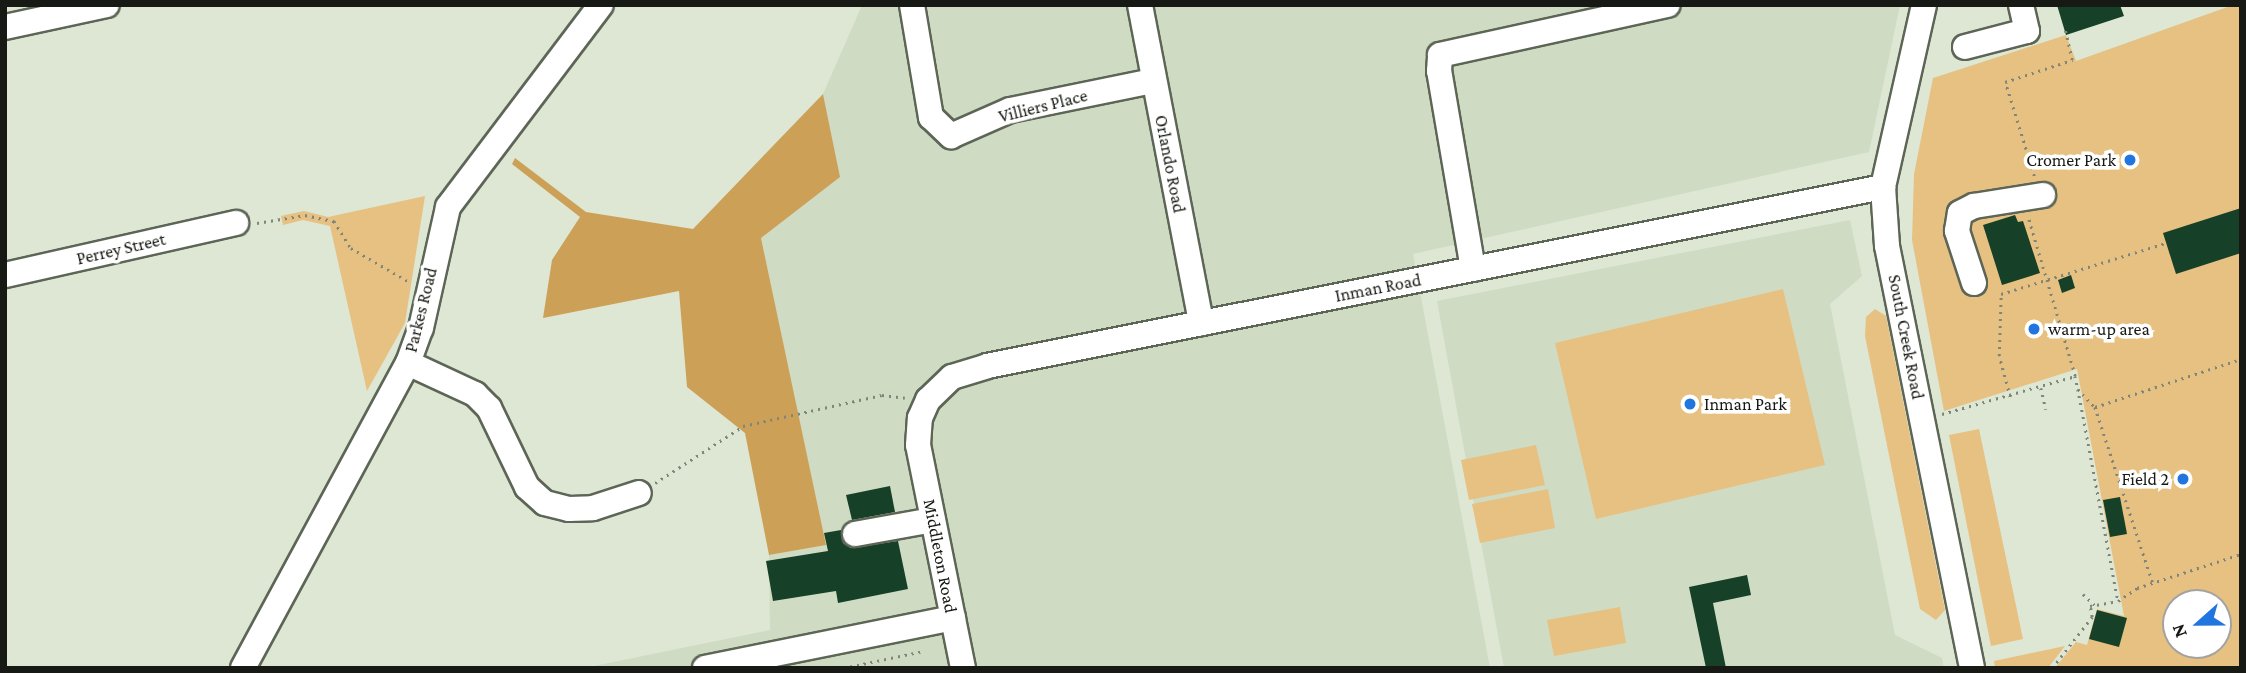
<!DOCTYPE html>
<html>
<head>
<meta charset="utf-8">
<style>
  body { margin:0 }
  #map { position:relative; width:2246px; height:673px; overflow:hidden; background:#dde7d4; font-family:"Crimson Pro",serif }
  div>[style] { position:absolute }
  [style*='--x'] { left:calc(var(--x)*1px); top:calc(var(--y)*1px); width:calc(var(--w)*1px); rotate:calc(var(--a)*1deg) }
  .built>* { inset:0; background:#cfdcc3 }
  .green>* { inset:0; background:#e7c182 }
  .forest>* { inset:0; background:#cca157 }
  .building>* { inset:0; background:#164028 }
  .path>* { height:2.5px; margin-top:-1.25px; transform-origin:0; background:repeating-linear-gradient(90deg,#7f8679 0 2px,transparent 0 7px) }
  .roads { filter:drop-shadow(2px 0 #5d6656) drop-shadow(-2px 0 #5d6656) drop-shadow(0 2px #5d6656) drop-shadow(0 -2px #5d6656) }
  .minor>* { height:24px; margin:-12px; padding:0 12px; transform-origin:12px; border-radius:12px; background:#fff }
  .dots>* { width:19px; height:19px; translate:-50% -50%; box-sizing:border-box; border:4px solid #fff; border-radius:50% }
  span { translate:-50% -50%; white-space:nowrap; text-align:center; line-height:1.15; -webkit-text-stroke:7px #fff; paint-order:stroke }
  .street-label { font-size:18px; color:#171a14 }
  .poi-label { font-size:18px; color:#171a14 }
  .right { translate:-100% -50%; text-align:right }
  .left { translate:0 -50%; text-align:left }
  .frame { position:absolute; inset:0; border:7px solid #171a14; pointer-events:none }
  .north { position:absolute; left:2162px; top:589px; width:70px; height:70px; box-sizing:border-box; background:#fff; border:2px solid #a2a3a1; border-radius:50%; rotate:249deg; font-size:19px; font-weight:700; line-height:28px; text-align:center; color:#171a14 }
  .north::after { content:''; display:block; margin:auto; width:24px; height:32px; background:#2175df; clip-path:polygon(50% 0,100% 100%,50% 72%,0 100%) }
</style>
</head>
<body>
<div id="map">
  <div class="built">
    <div style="clip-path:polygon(862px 5px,1900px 5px,1869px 152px,1413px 254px,1490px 668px,584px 668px,770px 630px,769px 555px,825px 545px,761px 238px,839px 174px,823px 94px)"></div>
    <div style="clip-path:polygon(1850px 220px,1862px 276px,1830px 304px,1895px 635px,1942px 658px,1944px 668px,1504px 668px,1437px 301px)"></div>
  </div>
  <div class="green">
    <div style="clip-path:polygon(evenodd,2233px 5px,2241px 5px,2241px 668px,2055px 668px,2076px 642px,2087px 645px,2097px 609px,2124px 616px,2077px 369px,1944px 411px,1912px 240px,1914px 174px,1933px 78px,2066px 35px,2076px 61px,2233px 5px,2176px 603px,2218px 603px,2218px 645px,2176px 645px,2176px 603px)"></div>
    <div style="clip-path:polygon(425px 196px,405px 323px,367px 391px,330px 226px,303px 220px,283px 225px,281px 216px,304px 211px,328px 217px)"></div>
    <div style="clip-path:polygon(1783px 289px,1825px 465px,1596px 519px,1555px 343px)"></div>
    <div style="clip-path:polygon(1875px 309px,1886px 316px,1945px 610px,1936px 620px,1920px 609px,1865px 336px,1866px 317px)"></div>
    <div style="clip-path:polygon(1979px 429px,2023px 639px,1991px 646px,1949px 435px)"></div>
    <div style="clip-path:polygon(1536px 445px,1545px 485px,1469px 500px,1461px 460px)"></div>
    <div style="clip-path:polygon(1548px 489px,1555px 528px,1480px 543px,1472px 504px)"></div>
    <div style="clip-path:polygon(1620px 607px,1626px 643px,1554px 656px,1547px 620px)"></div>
    <div style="clip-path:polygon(2065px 646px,2048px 668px,1995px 668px,1994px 661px)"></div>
  </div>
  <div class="forest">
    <div style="clip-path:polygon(823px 94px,840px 177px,761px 238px,826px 545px,769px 555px,745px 433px,687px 387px,679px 291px,543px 318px,552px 260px,580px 217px,512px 164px,515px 158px,586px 212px,693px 229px)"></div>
  </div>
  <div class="building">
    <div style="clip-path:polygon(2057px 5px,2120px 5px,2124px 16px,2066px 35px)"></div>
    <div style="clip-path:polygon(2241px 208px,2241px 253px,2176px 274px,2163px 233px)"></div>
    <div style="clip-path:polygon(2015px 215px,2018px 222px,2023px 221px,2040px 273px,2002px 285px,1983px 225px)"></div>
    <div style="clip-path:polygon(2071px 275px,2075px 288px,2062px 293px,2058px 280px)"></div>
    <div style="clip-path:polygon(890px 486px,895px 512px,852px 520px,846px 495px)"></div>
    <div style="clip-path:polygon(2120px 497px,2127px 534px,2110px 537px,2103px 500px)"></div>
    <div style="clip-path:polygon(841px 530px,843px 543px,851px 548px,898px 541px,908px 589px,838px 603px,836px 591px,773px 601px,766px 561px,828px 551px,824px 533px)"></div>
    <div style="clip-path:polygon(1747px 575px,1751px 595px,1713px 603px,1726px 668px,1706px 668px,1689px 587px)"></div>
    <div style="clip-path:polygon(2097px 610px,2127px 618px,2119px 647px,2089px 639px)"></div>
  </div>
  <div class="path">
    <div style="--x:2034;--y:176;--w:98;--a:-107.1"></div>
    <div style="--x:2005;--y:82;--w:71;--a:-18.2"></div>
    <div style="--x:2072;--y:60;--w:35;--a:-103"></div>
    <div style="--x:257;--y:223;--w:49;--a:-9.5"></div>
    <div style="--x:305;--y:215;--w:30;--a:12"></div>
    <div style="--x:334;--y:221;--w:32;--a:58"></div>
    <div style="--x:351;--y:248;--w:69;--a:30.3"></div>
    <div style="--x:2075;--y:376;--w:13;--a:77"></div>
    <div style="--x:2078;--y:389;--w:25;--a:47"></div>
    <div style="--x:2095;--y:407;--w:185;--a:71.8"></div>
    <div style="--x:2041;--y:388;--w:22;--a:77"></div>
    <div style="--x:2078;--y:389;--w:216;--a:79.3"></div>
    <div style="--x:2010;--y:397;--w:42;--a:-105"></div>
    <div style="--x:1999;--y:356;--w:62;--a:-88.2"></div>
    <div style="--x:2001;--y:294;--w:173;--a:-17.2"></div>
    <div style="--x:2095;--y:407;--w:154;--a:-18.2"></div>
    <div style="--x:1942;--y:414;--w:138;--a:-15.9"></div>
    <div style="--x:2075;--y:376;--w:166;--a:-106.5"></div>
    <div style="--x:655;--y:483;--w:105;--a:-32.9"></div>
    <div style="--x:743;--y:426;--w:142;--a:-12.6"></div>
    <div style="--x:882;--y:395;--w:23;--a:7"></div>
    <div style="--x:2083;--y:594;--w:16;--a:43"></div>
    <div style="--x:843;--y:668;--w:83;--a:-11.9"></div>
    <div style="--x:2052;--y:668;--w:65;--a:-51.9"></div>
    <div style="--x:2092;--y:617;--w:11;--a:-100"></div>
    <div style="--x:2090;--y:606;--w:28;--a:-10"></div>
    <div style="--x:2118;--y:601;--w:23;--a:-34"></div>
    <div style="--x:2137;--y:588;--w:109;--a:-18.1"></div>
  </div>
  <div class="roads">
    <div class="minor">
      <div style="--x:912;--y:5;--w:114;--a:80.4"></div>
      <div style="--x:931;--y:117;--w:28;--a:44"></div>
      <div style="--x:951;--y:136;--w:64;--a:-23.8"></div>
      <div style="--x:1010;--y:110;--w:146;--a:-11.5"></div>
      <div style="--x:1140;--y:5;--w:324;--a:79.1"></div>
      <div style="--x:1924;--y:5;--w:187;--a:102.7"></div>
      <div style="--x:1883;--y:187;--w:59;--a:86.1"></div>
      <div style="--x:1887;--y:246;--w:430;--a:78.6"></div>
      <div style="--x:5;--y:27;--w:104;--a:-12.2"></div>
      <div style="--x:1965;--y:47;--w:64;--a:-14.5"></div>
      <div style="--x:2027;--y:31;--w:27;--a:-103"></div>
      <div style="--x:1473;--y:269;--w:201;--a:-99.7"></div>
      <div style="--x:1439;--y:71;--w:16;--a:-86"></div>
      <div style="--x:1440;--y:55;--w:233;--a:-12.4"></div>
      <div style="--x:5;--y:275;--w:237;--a:-12.7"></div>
      <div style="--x:1974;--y:283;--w:55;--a:-108.1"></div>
      <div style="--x:1957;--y:231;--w:18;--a:-81"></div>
      <div style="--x:1960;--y:213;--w:16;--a:-27"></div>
      <div style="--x:1974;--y:206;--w:70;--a:-9.1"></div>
      <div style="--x:408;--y:363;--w:74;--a:24.8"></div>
      <div style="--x:475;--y:394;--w:20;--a:45"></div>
      <div style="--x:489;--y:408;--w:88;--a:64.3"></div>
      <div style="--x:527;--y:487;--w:24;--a:42"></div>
      <div style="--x:545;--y:503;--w:25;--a:14"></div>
      <div style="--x:569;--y:509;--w:24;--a:-2"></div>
      <div style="--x:593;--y:508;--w:48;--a:-18.1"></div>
      <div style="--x:855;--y:534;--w:79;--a:-10.2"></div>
      <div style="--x:243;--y:668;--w:347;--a:-61.6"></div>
      <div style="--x:408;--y:363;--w:37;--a:-70"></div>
      <div style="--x:421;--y:328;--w:124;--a:-77.4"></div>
      <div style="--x:448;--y:207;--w:253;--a:-52.9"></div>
      <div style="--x:705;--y:668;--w:253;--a:-11.4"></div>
      <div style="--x:963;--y:668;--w:227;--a:-101.4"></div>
      <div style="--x:918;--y:445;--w:27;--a:-86"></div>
      <div style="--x:920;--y:418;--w:20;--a:-66"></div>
      <div style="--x:928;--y:400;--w:33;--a:-44"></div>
      <div style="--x:952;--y:377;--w:37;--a:-17"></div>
      <div style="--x:987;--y:366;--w:914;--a:-11.3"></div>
    </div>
  </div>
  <div class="dots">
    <div style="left:2130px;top:160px;background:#2175df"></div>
    <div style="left:2034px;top:329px;background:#2175df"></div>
    <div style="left:1690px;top:404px;background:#2175df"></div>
    <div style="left:2183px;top:479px;background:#2175df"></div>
  </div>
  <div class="street-label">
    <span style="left:1043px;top:106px;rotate:-14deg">Villiers Place</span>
    <span style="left:1170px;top:164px;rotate:79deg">Orlando Road</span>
    <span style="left:121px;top:249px;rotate:-13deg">Perrey Street</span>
    <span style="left:1378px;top:288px;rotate:-11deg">Inman Road</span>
    <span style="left:421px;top:310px;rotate:-76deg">Parkes Road</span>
    <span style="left:1906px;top:337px;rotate:79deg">South Creek Road</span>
    <span style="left:940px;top:556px;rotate:79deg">Middleton Road</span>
  </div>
  <div class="poi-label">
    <span class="right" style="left:2116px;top:160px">Cromer Park</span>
    <span class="left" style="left:2048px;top:329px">warm-up area</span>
    <span class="left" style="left:1704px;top:404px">Inman Park</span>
    <span class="right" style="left:2169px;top:479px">Field 2</span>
  </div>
  <div class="frame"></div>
  <div class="north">N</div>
</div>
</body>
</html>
